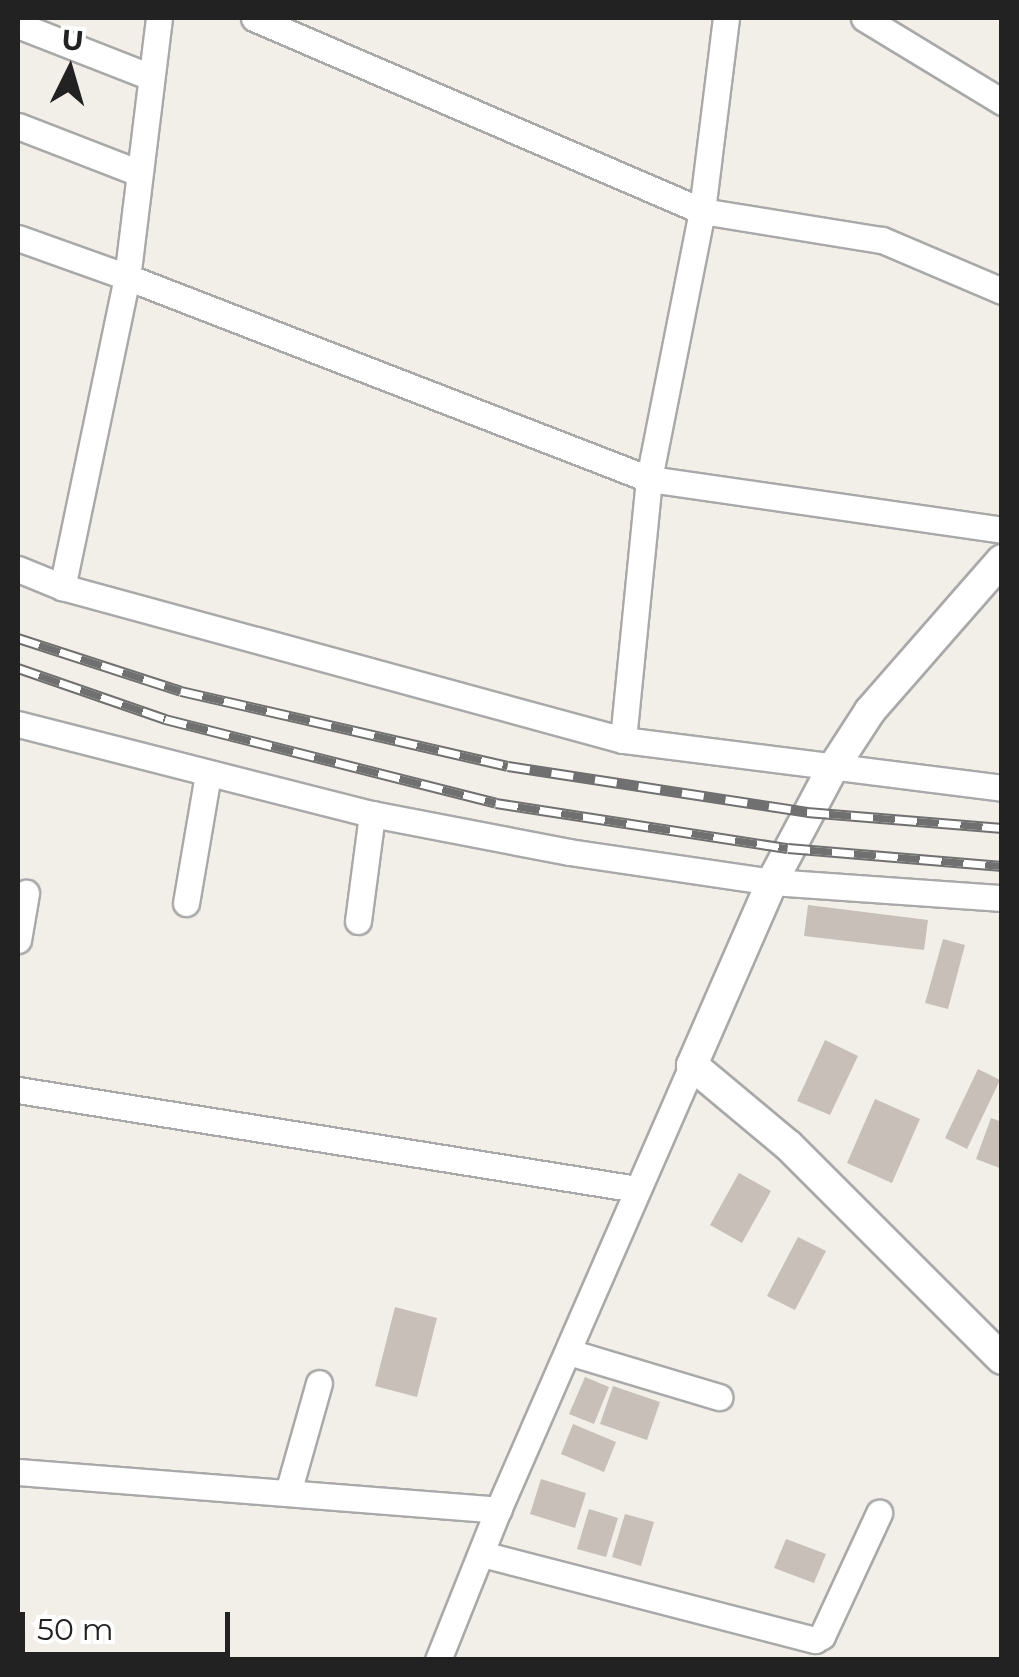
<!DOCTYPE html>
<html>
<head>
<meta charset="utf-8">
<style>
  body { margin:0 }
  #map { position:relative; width:1019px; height:1677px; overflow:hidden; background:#f2efe9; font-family:Montserrat,sans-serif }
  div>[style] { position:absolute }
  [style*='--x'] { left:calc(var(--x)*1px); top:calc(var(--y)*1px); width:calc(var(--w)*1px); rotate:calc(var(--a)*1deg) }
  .building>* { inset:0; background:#c7bfb8 }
  .roads { filter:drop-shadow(2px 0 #a9a9a9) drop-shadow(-2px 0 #a9a9a9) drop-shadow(0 2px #a9a9a9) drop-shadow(0 -2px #a9a9a9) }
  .minor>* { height:25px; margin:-12.5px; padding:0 12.5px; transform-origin:12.5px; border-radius:12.5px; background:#fff }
  .tertiary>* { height:30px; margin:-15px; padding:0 15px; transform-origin:15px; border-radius:15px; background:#fff }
  .rail>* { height:11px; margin-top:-5.5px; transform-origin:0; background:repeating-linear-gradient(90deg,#fff 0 22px,#707070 0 44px); box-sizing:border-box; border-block:2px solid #707070 }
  span { translate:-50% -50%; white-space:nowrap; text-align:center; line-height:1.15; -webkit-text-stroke:8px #fff; paint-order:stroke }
  .frame { position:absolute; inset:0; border:20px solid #222; pointer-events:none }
  .north { position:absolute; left:20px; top:20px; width:100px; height:100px; -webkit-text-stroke:8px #fff; paint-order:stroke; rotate:5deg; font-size:28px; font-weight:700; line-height:40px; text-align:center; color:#222 }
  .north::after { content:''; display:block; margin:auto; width:35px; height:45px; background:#222; clip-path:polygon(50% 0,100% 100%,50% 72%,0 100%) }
  .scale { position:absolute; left:20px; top:1612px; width:210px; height:45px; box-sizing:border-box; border:5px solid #222; border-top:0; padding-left:12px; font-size:30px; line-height:35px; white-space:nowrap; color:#222; -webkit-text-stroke:8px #fff; paint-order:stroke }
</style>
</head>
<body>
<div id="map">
  <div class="building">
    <div style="clip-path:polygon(808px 905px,928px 920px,924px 950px,804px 936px)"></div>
    <div style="clip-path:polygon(943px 939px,965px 945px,948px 1009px,925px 1003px)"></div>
    <div style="clip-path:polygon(825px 1040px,858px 1056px,830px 1115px,797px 1101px)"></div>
    <div style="clip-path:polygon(978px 1069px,1000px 1080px,967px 1149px,945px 1138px)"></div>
    <div style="clip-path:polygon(875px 1099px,920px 1119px,892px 1183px,847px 1163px)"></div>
    <div style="clip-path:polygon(991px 1118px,1002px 1122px,1002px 1169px,976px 1159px)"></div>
    <div style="clip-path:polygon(739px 1173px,771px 1191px,742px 1243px,710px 1225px)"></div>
    <div style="clip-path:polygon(798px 1237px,826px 1251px,795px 1310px,767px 1296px)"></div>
    <div style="clip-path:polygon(395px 1307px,437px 1318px,417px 1397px,375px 1386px)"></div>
    <div style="clip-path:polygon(585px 1377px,609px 1387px,594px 1424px,569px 1414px)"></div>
    <div style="clip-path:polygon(613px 1386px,660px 1402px,647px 1440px,600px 1424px)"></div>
    <div style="clip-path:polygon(573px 1424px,616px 1442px,604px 1472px,561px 1454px)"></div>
    <div style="clip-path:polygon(541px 1479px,586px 1493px,575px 1528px,530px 1514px)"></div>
    <div style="clip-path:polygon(589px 1509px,618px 1518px,606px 1557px,577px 1549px)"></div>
    <div style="clip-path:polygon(625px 1514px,654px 1522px,641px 1566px,612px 1557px)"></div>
    <div style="clip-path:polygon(786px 1539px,826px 1554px,814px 1583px,774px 1568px)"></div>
  </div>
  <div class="roads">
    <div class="minor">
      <div style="--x:159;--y:18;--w:261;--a:97"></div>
      <div style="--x:127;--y:277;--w:560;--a:21.16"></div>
      <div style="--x:649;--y:479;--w:262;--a:95.7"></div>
      <div style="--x:623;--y:740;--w:382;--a:7.2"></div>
      <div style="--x:254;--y:18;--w:488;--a:23.3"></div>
      <div style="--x:702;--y:211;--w:182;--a:9.2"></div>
      <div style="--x:882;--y:240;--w:130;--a:23"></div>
      <div style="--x:726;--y:18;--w:194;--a:97.1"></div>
      <div style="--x:702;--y:211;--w:273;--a:101.2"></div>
      <div style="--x:649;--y:479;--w:357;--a:8.2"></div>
      <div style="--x:864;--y:18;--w:162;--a:31.3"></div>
      <div style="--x:18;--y:25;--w:143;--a:21.4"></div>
      <div style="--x:18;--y:126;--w:130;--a:21.2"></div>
      <div style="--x:18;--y:238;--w:116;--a:19.7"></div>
      <div style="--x:127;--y:277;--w:317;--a:101.8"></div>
      <div style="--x:62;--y:587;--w:581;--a:15.26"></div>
      <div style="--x:18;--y:569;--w:48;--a:22.2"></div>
      <div style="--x:18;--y:724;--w:365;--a:14.3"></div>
      <div style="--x:372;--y:814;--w:201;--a:10.9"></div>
      <div style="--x:569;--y:852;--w:205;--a:8.4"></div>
      <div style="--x:772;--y:882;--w:231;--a:4"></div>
      <div style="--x:186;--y:903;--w:131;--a:-80.3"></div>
      <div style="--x:358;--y:921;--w:108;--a:-82.5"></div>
      <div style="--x:18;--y:940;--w:48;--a:-80.3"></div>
      <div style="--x:18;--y:1090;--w:627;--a:9.09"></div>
      <div style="--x:569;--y:1352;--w:157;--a:16.7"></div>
      <div style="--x:18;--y:1472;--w:482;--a:4.5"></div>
      <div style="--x:498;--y:1510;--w:485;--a:-66.4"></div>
      <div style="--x:289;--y:1489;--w:110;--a:-74.2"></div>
      <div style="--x:482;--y:1554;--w:344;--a:14.5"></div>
      <div style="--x:815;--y:1640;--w:8;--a:-30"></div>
      <div style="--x:822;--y:1636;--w:136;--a:-65.1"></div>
      <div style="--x:438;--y:1660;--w:162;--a:-68.2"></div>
    </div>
    <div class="tertiary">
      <div style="--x:1002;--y:560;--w:201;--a:131.2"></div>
      <div style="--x:870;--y:711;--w:72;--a:123"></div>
      <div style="--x:831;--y:771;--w:126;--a:118"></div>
      <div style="--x:772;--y:882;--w:200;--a:113.6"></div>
      <div style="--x:692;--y:1065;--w:126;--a:39.9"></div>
      <div style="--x:789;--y:1146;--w:301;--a:45"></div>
    </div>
  </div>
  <div class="rail">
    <div style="--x:18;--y:638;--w:171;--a:18"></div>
    <div style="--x:181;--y:691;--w:335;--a:12.9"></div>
    <div style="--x:508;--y:766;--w:303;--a:8.7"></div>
    <div style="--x:807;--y:812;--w:196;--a:4.7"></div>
    <div style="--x:18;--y:668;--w:156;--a:19.1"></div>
    <div style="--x:165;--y:719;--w:341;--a:14.2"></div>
    <div style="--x:496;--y:803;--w:295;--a:8.8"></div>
    <div style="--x:788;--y:848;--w:215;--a:4.8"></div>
  </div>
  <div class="frame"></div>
  <div class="north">U</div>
  <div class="scale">50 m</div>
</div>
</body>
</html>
